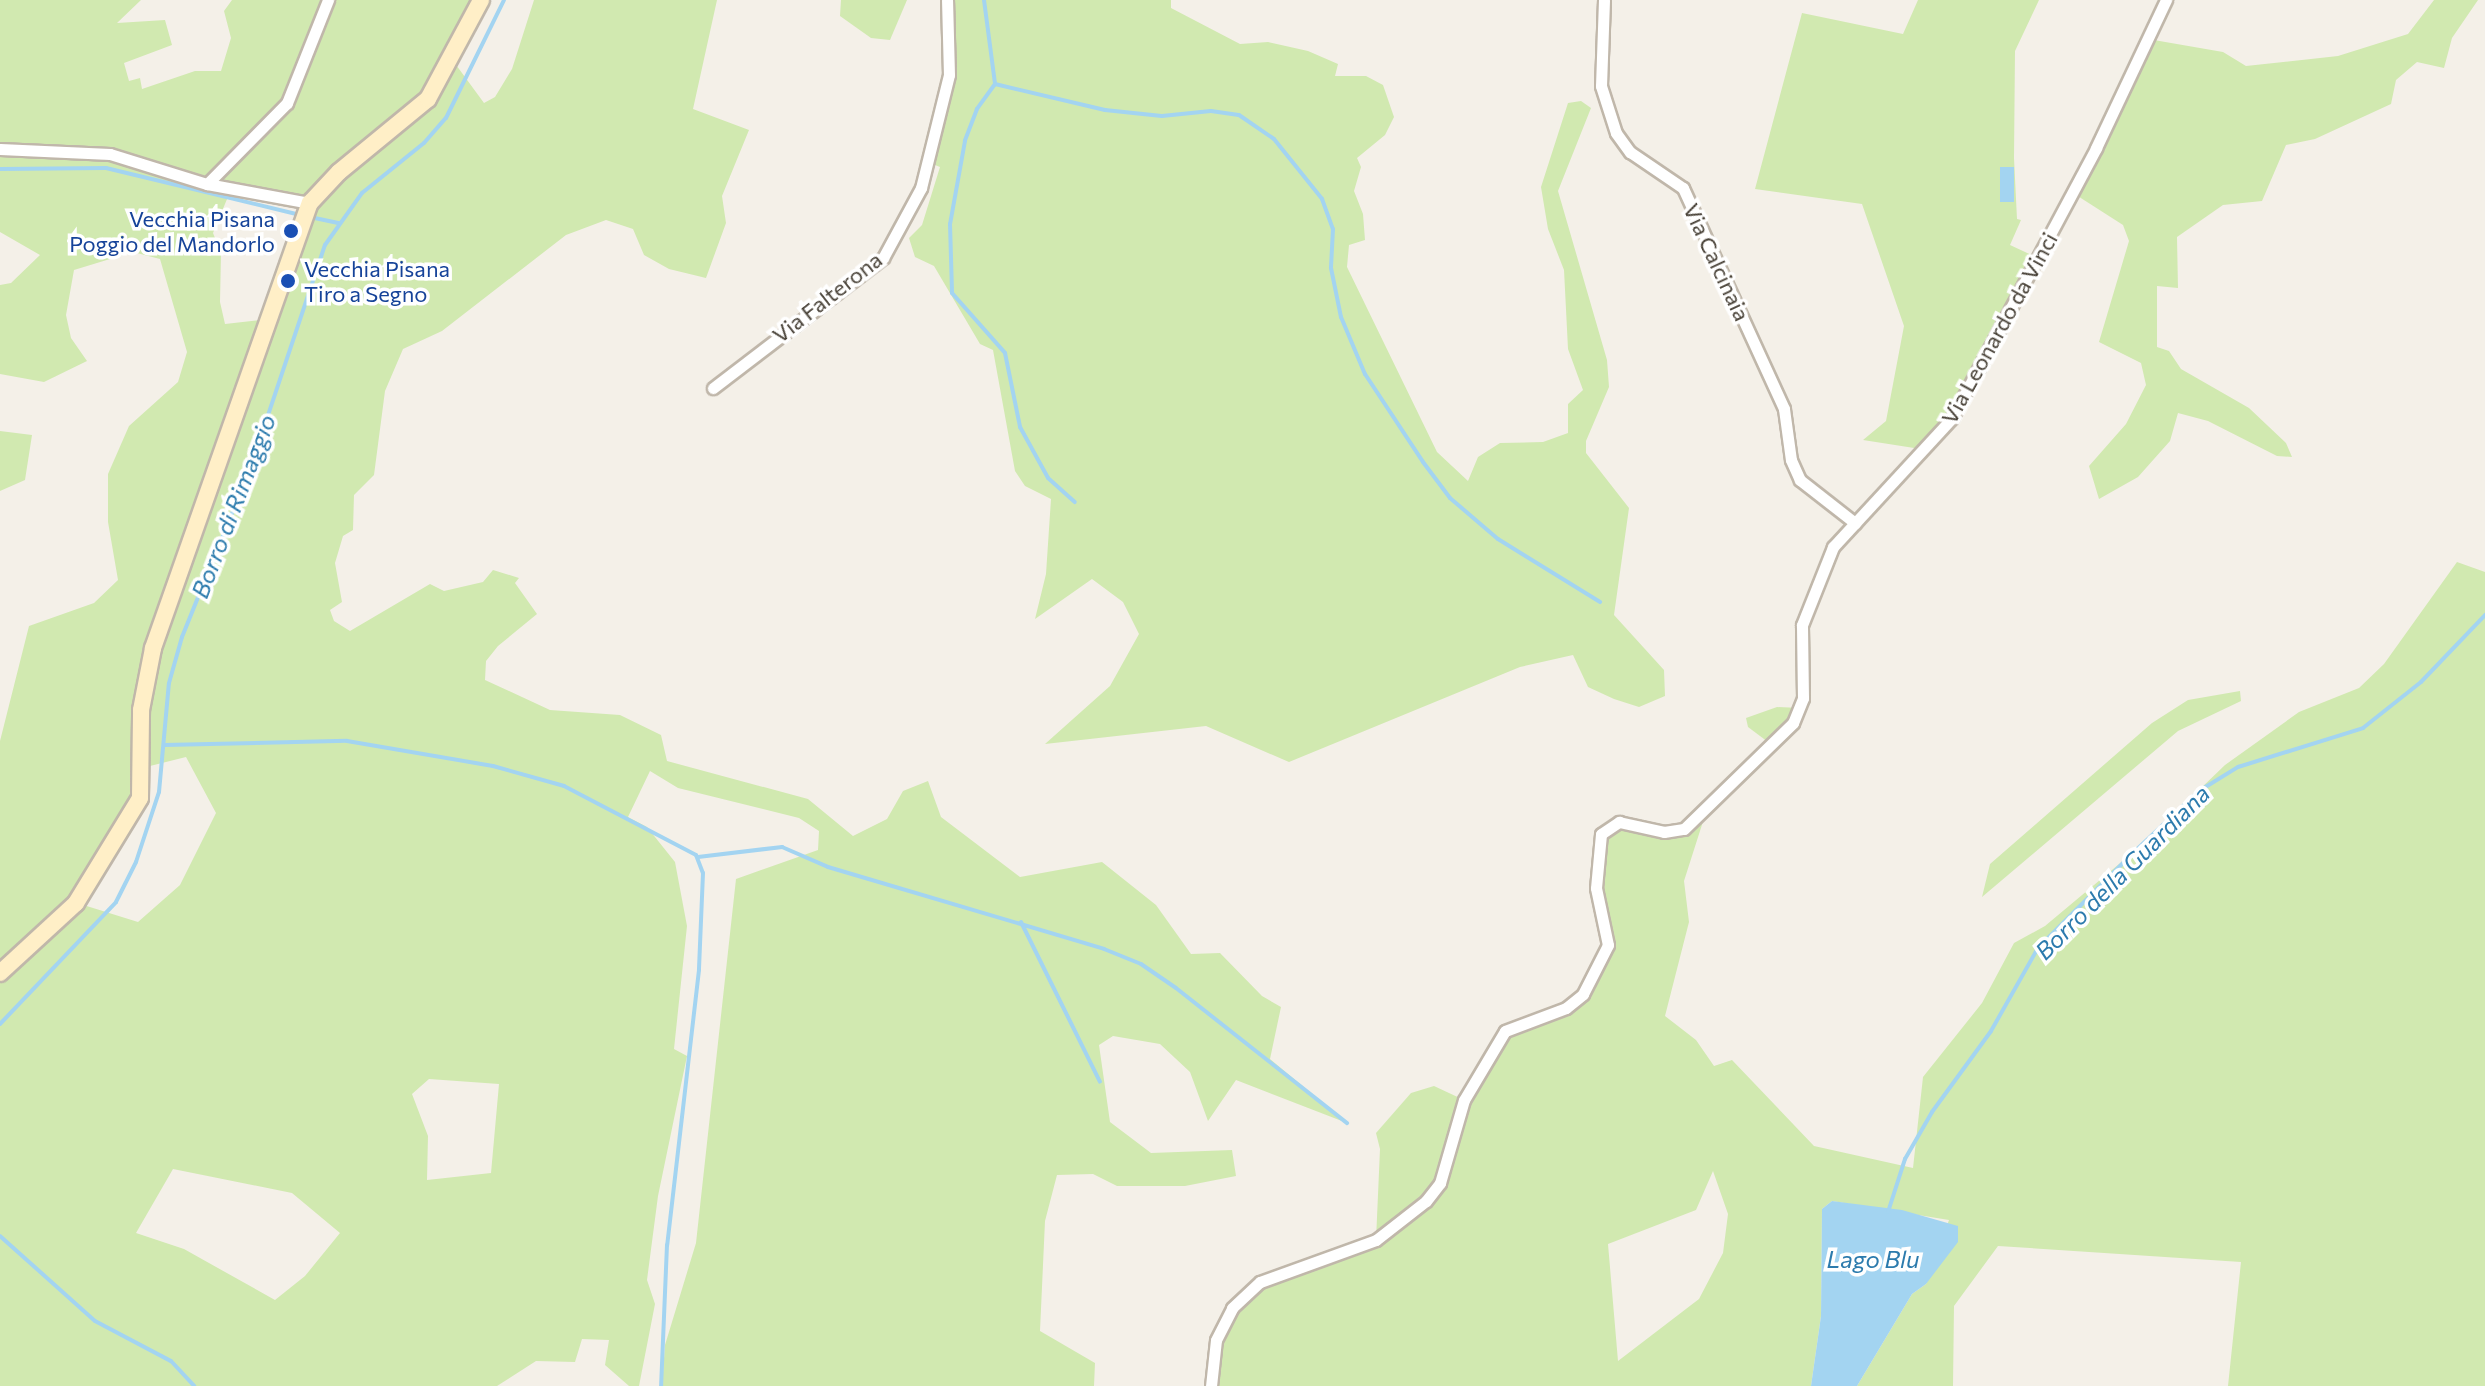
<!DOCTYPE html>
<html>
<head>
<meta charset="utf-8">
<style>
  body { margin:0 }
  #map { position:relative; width:2485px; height:1386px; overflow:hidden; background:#f4f0e8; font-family:Commissioner,sans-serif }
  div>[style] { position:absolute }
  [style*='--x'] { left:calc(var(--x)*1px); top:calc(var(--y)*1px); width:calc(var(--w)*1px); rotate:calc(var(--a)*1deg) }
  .green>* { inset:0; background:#d1e9b0 }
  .water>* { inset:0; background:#a3d4f1 }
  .stream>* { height:4px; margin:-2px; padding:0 2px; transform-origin:2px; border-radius:2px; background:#a3d4f1 }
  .roads { filter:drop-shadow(2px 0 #c0b7aa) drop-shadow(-2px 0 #c0b7aa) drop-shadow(0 2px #c0b7aa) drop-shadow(0 -2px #c0b7aa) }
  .street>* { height:11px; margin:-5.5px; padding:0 5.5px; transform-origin:5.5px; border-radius:5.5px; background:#fff }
  .secondary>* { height:16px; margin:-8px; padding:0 8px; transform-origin:8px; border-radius:8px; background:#ffefc7 }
  .dots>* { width:22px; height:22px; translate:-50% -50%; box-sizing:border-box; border:4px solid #fff; border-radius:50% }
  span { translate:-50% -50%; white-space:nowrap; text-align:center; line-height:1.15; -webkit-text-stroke:7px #fff; paint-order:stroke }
  .transit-label { font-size:22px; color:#164399 }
  .right { translate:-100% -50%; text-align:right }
  .left { translate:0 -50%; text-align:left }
  .street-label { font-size:22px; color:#474036 }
  .water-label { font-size:24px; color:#2c7bad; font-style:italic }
</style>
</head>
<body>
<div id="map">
  <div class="green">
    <div style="clip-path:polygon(evenodd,0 0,141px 0,117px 23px,165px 20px,172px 45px,124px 63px,129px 81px,140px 78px,142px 89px,195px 71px,221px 71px,231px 38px,224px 11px,232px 0,481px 0,451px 58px,484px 103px,495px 97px,512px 69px,534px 0,717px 0,693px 109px,749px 130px,722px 196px,726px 223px,706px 278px,669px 269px,644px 255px,633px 229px,606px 220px,566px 235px,442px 331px,403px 349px,385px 391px,374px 475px,354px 495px,353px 530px,343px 536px,335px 563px,342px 602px,330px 610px,334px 621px,350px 631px,430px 584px,444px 591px,483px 582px,493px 570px,519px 578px,515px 583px,537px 614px,498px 646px,486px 661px,485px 680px,550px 710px,620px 715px,661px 735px,667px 761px,808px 799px,853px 836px,887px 819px,903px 791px,928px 781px,941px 817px,1020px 877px,1102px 862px,1156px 905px,1191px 954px,1220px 953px,1262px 996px,1281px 1007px,1270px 1059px,1347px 1123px,1236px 1080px,1208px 1121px,1190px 1072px,1160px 1044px,1113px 1036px,1099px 1045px,1110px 1122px,1151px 1153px,1232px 1150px,1236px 1176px,1185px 1186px,1117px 1186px,1093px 1174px,1057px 1175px,1045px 1221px,1040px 1331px,1095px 1363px,1094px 1386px,662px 1386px,665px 1345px,696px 1243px,736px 879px,818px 850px,819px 831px,799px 818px,678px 788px,650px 771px,628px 817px,647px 827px,675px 862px,687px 926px,674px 1049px,687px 1056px,658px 1196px,647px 1280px,655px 1304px,639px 1386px,629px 1386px,605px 1365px,609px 1340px,582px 1339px,575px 1362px,536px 1361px,497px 1386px,0 1386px,0 741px,29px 626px,94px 603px,118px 580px,108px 522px,108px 474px,129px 426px,178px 382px,187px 352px,160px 259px,133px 252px,74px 270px,66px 315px,71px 338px,87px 361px,44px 382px,0 374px,0 285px,11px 283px,40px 255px,0 232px,0 0,232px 187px,310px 203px,268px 319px,225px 324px,220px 302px,221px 253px,213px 233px,232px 187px,0 0,186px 757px,216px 813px,180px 885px,138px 922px,77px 903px,140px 798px,142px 768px,186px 757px,0 0,429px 1079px,499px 1084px,491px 1173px,427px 1180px,428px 1136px,412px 1094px,429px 1079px,0 0,173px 1169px,292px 1193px,340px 1233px,305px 1276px,275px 1300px,184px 1249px,136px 1233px,173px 1169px)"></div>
    <div style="clip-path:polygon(841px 0,907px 0,890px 40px,871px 38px,840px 16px)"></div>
    <div style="clip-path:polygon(946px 0,1171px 0,1171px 8px,1240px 44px,1268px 42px,1308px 51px,1338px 64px,1335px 76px,1366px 76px,1383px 85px,1394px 117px,1385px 135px,1357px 158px,1361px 167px,1354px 191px,1363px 214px,1365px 240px,1349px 245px,1347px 267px,1437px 452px,1468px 481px,1478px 457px,1500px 443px,1543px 442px,1568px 433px,1568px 404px,1583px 390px,1568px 349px,1564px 270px,1548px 229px,1541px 187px,1568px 103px,1581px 101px,1591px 108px,1558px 191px,1607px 360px,1609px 387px,1586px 441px,1586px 453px,1629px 508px,1614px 615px,1664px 670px,1665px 696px,1639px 707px,1614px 699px,1588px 687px,1573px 655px,1520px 667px,1289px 762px,1206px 726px,1045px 744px,1110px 686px,1139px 634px,1123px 602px,1092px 579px,1035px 619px,1046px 574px,1051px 499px,1025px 486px,1015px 471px,993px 350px,980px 344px,934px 266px,915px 257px,909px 238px,922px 225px,940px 167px,930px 163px,953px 55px)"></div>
    <div style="clip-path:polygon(1918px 0,2039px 0,2015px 51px,2014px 158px,2017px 219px,2021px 220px,2010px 245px,2038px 258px,1927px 450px,1863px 440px,1886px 421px,1904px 326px,1862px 204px,1755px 189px,1802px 13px,1903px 34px)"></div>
    <div style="clip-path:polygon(2434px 0,2478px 0,2452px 38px,2444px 68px,2417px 62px,2396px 80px,2391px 104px,2315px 139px,2286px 145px,2262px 201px,2223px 205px,2177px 237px,2178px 288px,2157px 286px,2157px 347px,2169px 351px,2181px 369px,2249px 408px,2286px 443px,2292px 457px,2277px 456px,2208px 421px,2178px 413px,2170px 441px,2138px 477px,2099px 499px,2089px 466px,2126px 424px,2146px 385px,2141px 363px,2099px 342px,2129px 241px,2123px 225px,2073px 193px,2148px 39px,2223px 52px,2246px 66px,2338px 56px,2408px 34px)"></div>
    <div style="clip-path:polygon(0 431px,32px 435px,25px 480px,0 491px)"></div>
    <div style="clip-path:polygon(evenodd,2457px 562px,2485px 572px,2485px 1386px,2228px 1386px,2241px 1262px,1998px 1246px,1954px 1306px,1953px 1386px,1857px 1386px,1912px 1294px,1926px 1284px,1949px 1220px,1832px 1201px,1822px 1209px,1821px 1316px,1811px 1386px,1211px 1386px,1232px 1308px,1260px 1282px,1376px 1240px,1380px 1149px,1376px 1133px,1411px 1093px,1434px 1086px,1464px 1100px,1505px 1031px,1566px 1008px,1583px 994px,1608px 945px,1596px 888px,1607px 827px,1684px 829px,1707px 809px,1684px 881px,1689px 922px,1665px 1016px,1696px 1040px,1714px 1066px,1732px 1060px,1814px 1146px,1913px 1168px,1923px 1077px,1982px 1003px,2014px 943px,2045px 926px,2143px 844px,2225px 765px,2299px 712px,2359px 688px,2384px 664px,2457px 562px,1713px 1171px,1728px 1214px,1723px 1253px,1699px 1299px,1618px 1361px,1608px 1244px,1696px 1210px,1713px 1171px)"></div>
    <div style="clip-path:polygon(2240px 691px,2241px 701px,2178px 731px,1982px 897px,1990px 864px,2152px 723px,2188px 700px)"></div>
    <div style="clip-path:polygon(1777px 707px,1801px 708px,1772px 745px,1748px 727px,1746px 718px)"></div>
  </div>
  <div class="water">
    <div style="clip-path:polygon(2000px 167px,2014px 167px,2014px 202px,2000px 202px)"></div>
    <div style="clip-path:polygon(1832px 1201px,1902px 1210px,1958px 1226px,1958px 1242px,1926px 1284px,1912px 1294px,1857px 1386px,1811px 1386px,1821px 1316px,1822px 1209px)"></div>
  </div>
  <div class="stream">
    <div style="--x:984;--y:0;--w:85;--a:82.5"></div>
    <div style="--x:995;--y:84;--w:113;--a:13.3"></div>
    <div style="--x:1105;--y:110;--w:57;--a:6"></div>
    <div style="--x:1162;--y:116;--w:49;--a:-5.8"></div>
    <div style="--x:1211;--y:111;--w:28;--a:8"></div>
    <div style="--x:1239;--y:115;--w:42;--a:34.4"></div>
    <div style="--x:1274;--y:139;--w:77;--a:51.3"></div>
    <div style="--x:1322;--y:199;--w:32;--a:70"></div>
    <div style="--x:1333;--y:229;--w:39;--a:93"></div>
    <div style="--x:1331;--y:268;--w:50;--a:78.5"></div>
    <div style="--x:1341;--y:317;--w:62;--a:67.2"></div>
    <div style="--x:1365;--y:374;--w:105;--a:56.6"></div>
    <div style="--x:1423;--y:462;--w:45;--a:53.1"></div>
    <div style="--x:1450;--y:498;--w:63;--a:40.5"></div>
    <div style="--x:1498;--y:539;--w:120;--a:31.7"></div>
    <div style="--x:995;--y:84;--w:31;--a:126"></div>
    <div style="--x:977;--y:109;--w:34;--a:111"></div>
    <div style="--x:965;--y:141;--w:84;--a:100.2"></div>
    <div style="--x:950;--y:224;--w:69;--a:88.3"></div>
    <div style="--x:952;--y:293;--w:80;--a:48.5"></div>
    <div style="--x:1005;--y:353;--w:76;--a:78.5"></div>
    <div style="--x:1020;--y:427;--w:58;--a:61.2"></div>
    <div style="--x:1048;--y:478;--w:36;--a:42"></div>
    <div style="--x:0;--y:169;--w:106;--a:-0.5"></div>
    <div style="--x:106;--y:168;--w:201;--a:13.6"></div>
    <div style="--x:310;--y:217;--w:30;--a:12"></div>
    <div style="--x:164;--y:745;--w:183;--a:-1.3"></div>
    <div style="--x:347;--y:741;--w:148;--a:9.7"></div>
    <div style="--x:493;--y:766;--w:74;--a:15.7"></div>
    <div style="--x:564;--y:786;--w:149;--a:27.6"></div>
    <div style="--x:696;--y:855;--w:19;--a:69"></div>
    <div style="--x:703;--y:873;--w:97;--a:92.4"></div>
    <div style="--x:699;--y:970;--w:277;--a:96.6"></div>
    <div style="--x:667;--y:1245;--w:141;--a:92.4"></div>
    <div style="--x:698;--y:857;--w:85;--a:-6.8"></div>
    <div style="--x:782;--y:847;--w:50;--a:23.5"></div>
    <div style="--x:828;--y:867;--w:288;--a:16.5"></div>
    <div style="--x:1104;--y:949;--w:40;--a:22"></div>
    <div style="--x:1141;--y:964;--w:42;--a:34.4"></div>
    <div style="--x:1176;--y:988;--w:218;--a:38.3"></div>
    <div style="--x:1021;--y:922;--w:178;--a:63.7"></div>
    <div style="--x:0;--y:1024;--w:168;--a:-46.4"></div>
    <div style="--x:116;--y:902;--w:45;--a:-63.4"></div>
    <div style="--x:136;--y:862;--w:74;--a:-71.8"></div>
    <div style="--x:159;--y:792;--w:109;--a:-84.8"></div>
    <div style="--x:169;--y:683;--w:48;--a:-74.2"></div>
    <div style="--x:182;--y:637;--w:181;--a:-68"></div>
    <div style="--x:250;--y:469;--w:236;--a:-71.5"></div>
    <div style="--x:325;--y:245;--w:64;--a:-54.6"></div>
    <div style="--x:362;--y:193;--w:80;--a:-38.9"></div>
    <div style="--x:424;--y:143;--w:33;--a:-49"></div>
    <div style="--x:446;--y:118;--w:131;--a:-63.8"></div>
    <div style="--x:1888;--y:1212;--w:56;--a:-72.2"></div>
    <div style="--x:1905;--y:1159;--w:54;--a:-60.1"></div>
    <div style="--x:1932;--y:1112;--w:100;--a:-53.9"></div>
    <div style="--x:1991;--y:1031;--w:95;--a:-60.5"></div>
    <div style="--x:2038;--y:948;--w:134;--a:-45"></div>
    <div style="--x:2133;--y:853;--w:91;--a:-43.2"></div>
    <div style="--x:2199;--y:791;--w:46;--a:-31.6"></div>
    <div style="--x:2238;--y:767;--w:131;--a:-17.3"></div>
    <div style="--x:2363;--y:728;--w:74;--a:-38.4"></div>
    <div style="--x:2421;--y:682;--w:93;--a:-46.3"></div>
    <div style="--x:0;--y:1236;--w:127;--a:41.8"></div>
    <div style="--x:95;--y:1321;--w:86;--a:27.8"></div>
    <div style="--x:171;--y:1361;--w:34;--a:47"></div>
  </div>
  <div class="roads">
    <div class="street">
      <div style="--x:1604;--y:0;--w:86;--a:92"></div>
      <div style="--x:1601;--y:86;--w:49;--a:72.3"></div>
      <div style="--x:1616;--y:133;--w:24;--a:54"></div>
      <div style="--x:1630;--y:152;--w:64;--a:34.2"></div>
      <div style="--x:1683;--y:188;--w:243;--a:65.4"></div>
      <div style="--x:1784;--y:409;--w:51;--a:82.2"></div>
      <div style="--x:1791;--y:460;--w:22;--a:66"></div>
      <div style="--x:1800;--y:480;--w:70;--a:38"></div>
      <div style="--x:0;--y:149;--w:110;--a:2.6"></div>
      <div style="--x:110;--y:154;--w:102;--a:17.2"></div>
      <div style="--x:207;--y:184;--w:105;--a:10.5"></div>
      <div style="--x:207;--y:184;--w:114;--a:-45.4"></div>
      <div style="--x:287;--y:103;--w:111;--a:-68.3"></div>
      <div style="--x:713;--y:388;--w:214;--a:-37.4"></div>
      <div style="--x:883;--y:258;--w:80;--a:-61.5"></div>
      <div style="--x:921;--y:188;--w:116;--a:-76.1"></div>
      <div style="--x:949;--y:75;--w:75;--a:-91.5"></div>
      <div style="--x:1211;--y:1386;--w:46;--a:-83.8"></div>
      <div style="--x:1216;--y:1340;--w:36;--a:-63"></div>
      <div style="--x:1232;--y:1308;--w:38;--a:-43"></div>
      <div style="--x:1260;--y:1282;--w:123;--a:-19.9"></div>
      <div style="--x:1376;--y:1240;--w:63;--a:-38"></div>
      <div style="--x:1426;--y:1201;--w:23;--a:-52"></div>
      <div style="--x:1440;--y:1183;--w:86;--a:-73.9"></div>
      <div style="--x:1464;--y:1100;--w:80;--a:-59.3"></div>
      <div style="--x:1505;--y:1031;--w:65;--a:-20.7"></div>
      <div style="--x:1566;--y:1008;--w:22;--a:-39"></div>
      <div style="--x:1583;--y:994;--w:55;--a:-63"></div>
      <div style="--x:1608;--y:945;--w:58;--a:-101.9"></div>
      <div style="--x:1596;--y:888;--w:54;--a:-84.7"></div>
      <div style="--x:1601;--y:834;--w:22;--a:-34"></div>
      <div style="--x:1619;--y:822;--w:46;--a:12.5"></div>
      <div style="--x:1664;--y:832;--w:20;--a:-9"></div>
      <div style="--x:1684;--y:829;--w:152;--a:-44.2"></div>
      <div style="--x:1793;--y:723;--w:27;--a:-68"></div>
      <div style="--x:1803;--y:698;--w:73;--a:-90.8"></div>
      <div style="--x:1802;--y:625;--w:84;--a:-68.3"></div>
      <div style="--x:1833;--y:547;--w:176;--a:-47.3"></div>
      <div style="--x:1952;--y:418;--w:306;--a:-61.9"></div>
      <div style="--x:2096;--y:148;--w:164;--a:-64.7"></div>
    </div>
    <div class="secondary">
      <div style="--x:0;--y:973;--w:103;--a:-42.6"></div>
      <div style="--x:76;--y:903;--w:123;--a:-58.6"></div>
      <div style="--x:140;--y:798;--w:88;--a:-89.3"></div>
      <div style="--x:141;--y:710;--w:63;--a:-79"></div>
      <div style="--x:153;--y:648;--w:472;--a:-70.6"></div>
      <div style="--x:310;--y:203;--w:42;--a:-46.9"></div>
      <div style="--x:339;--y:172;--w:115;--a:-39.4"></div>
      <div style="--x:428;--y:99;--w:112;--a:-61.8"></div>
    </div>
  </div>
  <div class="dots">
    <div style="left:291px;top:231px;background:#1a4fb4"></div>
    <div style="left:288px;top:281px;background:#1a4fb4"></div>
  </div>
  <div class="transit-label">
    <span class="right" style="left:275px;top:231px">Vecchia Pisana<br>Poggio del Mandorlo</span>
    <span class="left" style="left:304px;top:281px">Vecchia Pisana<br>Tiro a Segno</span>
  </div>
  <div class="street-label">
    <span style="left:1717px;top:262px;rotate:65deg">Via Calcinaia</span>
    <span style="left:827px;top:297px;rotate:-38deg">Via Falterona</span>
    <span style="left:1999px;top:328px;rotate:-61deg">Via Leonardo da Vinci</span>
  </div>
  <div class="water-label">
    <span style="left:233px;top:506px;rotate:-69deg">Borro di Rimaggio</span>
    <span style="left:2122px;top:872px;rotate:-45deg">Borro della Guardiana</span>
    <span style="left:1873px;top:1259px">Lago Blu</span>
  </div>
</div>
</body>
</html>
